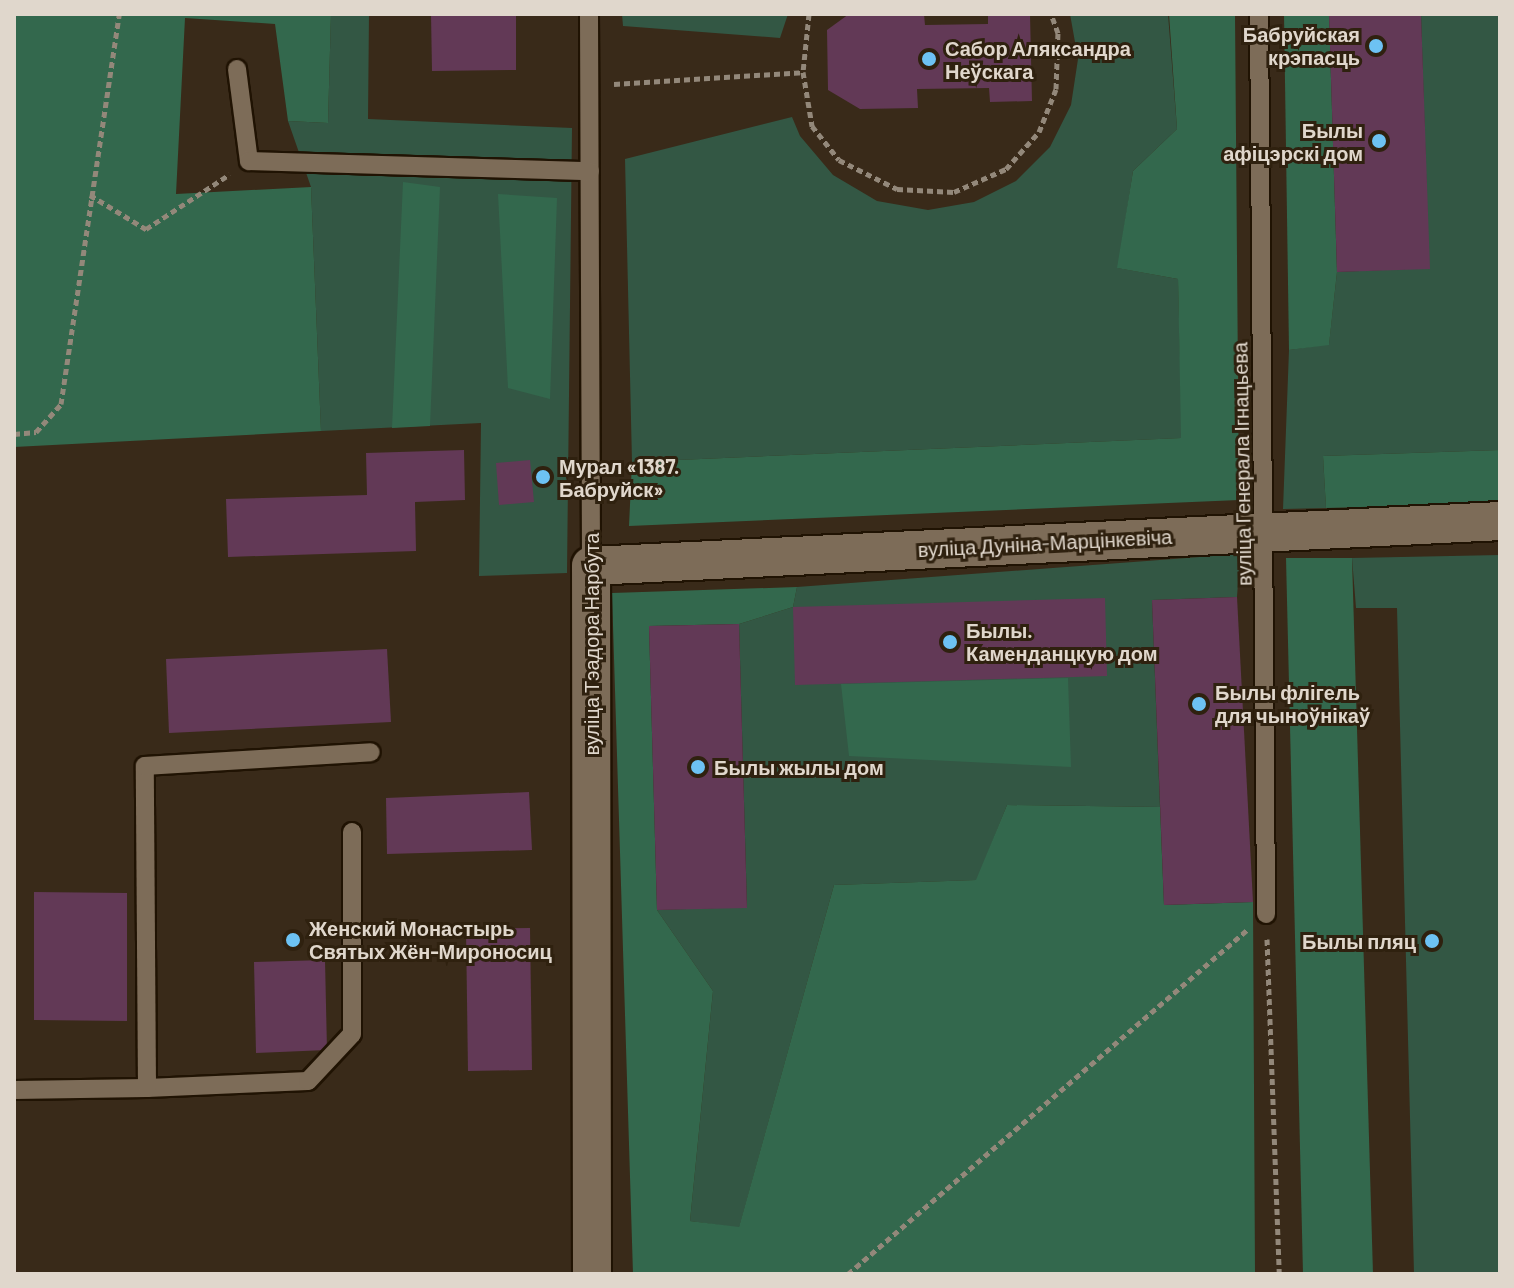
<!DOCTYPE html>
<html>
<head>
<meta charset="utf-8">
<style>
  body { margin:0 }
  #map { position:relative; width:1514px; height:1288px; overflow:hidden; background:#392a19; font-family:Barlow,sans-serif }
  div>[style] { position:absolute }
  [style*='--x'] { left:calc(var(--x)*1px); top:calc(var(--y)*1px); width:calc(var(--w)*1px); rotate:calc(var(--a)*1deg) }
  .green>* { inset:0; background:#335744 }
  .forest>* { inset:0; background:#33684d }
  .building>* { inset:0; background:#623956 }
  .path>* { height:5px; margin-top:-2.5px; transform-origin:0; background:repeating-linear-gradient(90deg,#93887a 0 6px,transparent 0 10px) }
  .roads { filter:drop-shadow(2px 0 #201303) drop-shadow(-2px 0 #201303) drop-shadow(0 2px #201303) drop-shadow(0 -2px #201303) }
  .service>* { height:18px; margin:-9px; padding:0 9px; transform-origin:9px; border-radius:9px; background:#7d6c58 }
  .minor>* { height:38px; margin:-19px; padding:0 19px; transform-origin:19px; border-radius:19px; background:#7d6c58 }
  .dots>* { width:22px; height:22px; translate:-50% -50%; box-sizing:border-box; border:4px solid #2f210f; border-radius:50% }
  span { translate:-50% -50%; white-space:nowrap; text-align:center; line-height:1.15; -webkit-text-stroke:6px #2f210f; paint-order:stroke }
  .poi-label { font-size:20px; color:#e0d7cc; font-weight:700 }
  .right { translate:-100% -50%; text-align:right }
  .left { translate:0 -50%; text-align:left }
  .street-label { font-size:20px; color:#e0d7cc }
  .frame { position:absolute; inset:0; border:16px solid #e0d7cc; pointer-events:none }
</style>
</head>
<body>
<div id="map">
  <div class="green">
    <div style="clip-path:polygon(331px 14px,369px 14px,368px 119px,572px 128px,567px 573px,479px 576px,481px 423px,321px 431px,311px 187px,288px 121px,328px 123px)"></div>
    <div style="clip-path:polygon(622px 14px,788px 14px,780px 38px,623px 26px)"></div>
    <div style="clip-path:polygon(1070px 14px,1168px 14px,1177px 129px,1133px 171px,1118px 268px,1178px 279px,1182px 438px,632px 462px,625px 159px,792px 117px,800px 136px,833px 175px,877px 201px,928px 210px,974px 202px,1016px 181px,1050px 147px,1071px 105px,1078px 59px)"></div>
    <div style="clip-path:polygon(1421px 14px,1500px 14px,1500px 450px,1323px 456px,1326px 508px,1283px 509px,1289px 350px,1329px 344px,1337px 272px,1429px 268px)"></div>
    <div style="clip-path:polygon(1240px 554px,1237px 597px,1152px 600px,1160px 807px,1007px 805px,977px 880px,834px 885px,739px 1228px,690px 1221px,713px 991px,657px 910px,747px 907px,739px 624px,793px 607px,797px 587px)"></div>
    <div style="clip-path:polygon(1500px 555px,1500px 1274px,1414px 1274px,1397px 608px,1356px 608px,1352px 558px)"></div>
  </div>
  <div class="forest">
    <div style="clip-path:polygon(14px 14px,331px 14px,328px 123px,288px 121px,275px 24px,185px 18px,176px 194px,311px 187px,321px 431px,14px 447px)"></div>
    <div style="clip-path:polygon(1169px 14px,1235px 14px,1239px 500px,629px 526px,632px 462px,1181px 438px,1178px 279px,1117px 268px,1133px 171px,1177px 129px)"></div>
    <div style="clip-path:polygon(1284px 14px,1329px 14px,1337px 272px,1329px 345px,1289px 350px)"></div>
    <div style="clip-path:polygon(403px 182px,440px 187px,430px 426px,392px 428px)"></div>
    <div style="clip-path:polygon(498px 194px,557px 198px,550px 399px,508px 388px)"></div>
    <div style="clip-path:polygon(1500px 450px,1500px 503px,1326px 508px,1323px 456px)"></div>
    <div style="clip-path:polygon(1286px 558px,1352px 558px,1373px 1274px,1303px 1274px)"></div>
    <div style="clip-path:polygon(797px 587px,793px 607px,739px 624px,649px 626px,657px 910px,713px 991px,690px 1221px,739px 1227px,834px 885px,976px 880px,1007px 805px,1160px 807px,1164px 905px,1253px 902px,1255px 1274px,633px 1274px,612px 593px)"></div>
    <div style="clip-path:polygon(1068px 678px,1071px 767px,849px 756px,841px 684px)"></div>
  </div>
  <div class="building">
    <div style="clip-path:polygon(431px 14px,516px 14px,516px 70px,432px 71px)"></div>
    <div style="clip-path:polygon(849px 14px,924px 14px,925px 25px,988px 24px,988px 14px,1030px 14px,1032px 101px,990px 102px,989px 88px,917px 89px,918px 108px,860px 109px,828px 90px,827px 30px)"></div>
    <div style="clip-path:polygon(1329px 14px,1421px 14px,1430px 269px,1337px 272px)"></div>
    <div style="clip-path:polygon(464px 450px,465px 500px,415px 502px,416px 551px,228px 557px,226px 499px,367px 495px,366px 453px)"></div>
    <div style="clip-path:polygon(530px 460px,534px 502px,499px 505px,496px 463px)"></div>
    <div style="clip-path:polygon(1237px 597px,1253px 902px,1164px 905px,1152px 600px)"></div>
    <div style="clip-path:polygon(1105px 598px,1107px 676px,795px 685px,793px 607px)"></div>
    <div style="clip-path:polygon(739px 624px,747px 908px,657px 910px,649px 626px)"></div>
    <div style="clip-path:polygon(387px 649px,391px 722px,169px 733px,166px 659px)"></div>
    <div style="clip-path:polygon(529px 792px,532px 850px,387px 854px,386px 798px)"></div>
    <div style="clip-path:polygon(34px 892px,127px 893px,127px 1021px,34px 1020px)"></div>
    <div style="clip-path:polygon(530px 928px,532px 1070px,468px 1071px,466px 929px)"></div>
    <div style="clip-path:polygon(325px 960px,327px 1050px,256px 1053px,254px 962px)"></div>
  </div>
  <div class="path">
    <div style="--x:809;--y:14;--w:58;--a:95.9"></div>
    <div style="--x:803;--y:72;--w:55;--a:80.5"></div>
    <div style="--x:812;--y:126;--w:43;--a:51.5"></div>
    <div style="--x:839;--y:160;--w:65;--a:26.6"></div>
    <div style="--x:897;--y:189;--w:57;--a:3"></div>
    <div style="--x:954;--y:192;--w:57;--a:-23.9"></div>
    <div style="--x:1006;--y:169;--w:50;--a:-48.3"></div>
    <div style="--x:1039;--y:132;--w:46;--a:-68.4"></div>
    <div style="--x:1056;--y:89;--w:56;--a:-88"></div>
    <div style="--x:1058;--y:33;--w:20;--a:-110"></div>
    <div style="--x:614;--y:84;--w:189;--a:-3.6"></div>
    <div style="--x:90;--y:195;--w:66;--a:31.3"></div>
    <div style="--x:146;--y:229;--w:100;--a:-33.2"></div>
    <div style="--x:14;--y:434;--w:22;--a:-5"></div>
    <div style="--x:36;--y:432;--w:38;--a:-48"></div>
    <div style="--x:61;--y:404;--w:394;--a:-81.5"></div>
    <div style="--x:1267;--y:939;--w:335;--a:87.9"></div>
    <div style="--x:848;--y:1274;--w:527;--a:-40.77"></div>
  </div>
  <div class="roads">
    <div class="service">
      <div style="--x:589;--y:14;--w:552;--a:89.79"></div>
      <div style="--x:1259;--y:14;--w:900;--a:89.55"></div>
      <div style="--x:237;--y:69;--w:93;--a:82.6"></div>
      <div style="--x:249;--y:161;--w:341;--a:1.7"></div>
      <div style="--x:147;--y:1088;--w:161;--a:-2.5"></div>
      <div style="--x:308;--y:1081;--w:64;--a:-46.9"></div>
      <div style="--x:352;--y:1034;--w:202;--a:-90"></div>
      <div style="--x:14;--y:1090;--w:133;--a:-0.9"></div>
      <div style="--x:147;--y:1088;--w:322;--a:-90.4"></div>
      <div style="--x:145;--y:766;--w:226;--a:-3.5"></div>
    </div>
    <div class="minor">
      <div style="--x:592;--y:1274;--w:708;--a:-90.08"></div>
      <div style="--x:591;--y:566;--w:910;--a:-2.83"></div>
    </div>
  </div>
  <div class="dots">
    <div style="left:1376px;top:46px;background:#6dc2f3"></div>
    <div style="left:929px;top:59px;background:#6dc2f3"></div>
    <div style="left:1379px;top:141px;background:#6dc2f3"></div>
    <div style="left:543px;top:477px;background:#6dc2f3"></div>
    <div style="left:950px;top:642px;background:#6dc2f3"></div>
    <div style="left:1199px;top:704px;background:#6dc2f3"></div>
    <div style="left:698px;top:767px;background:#6dc2f3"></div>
    <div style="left:293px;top:940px;background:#6dc2f3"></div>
    <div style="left:1432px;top:941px;background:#6dc2f3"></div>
  </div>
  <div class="poi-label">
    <span class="right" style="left:1360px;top:46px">Бабруйская<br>крэпасць</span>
    <span class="left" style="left:945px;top:60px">Сабор Аляксандра<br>Неўскага</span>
    <span class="right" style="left:1363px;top:142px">Былы<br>афіцэрскі дом</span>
    <span class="left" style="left:559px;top:478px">Мурал «1387.<br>Бабруйск»</span>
    <span class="left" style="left:966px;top:642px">Былы.<br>Каменданцкую дом</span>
    <span class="left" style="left:1215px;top:704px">Былы флігель<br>для чыноўнікаў</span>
    <span class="left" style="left:714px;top:767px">Былы жылы дом</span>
    <span class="left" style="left:309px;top:940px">Женский Монастырь<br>Святых Жён-Мироносиц</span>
    <span class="right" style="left:1416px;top:941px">Былы пляц</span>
  </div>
  <div class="street-label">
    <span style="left:1242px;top:464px;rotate:-91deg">вуліца Генерала Ігнацьева</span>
    <span style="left:1045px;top:543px;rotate:-3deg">вуліца Дуніна-Марцінкевіча</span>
    <span style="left:591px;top:644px;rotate:-90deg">вуліца Тэадора Нарбута</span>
  </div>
  <div class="frame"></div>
</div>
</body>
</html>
